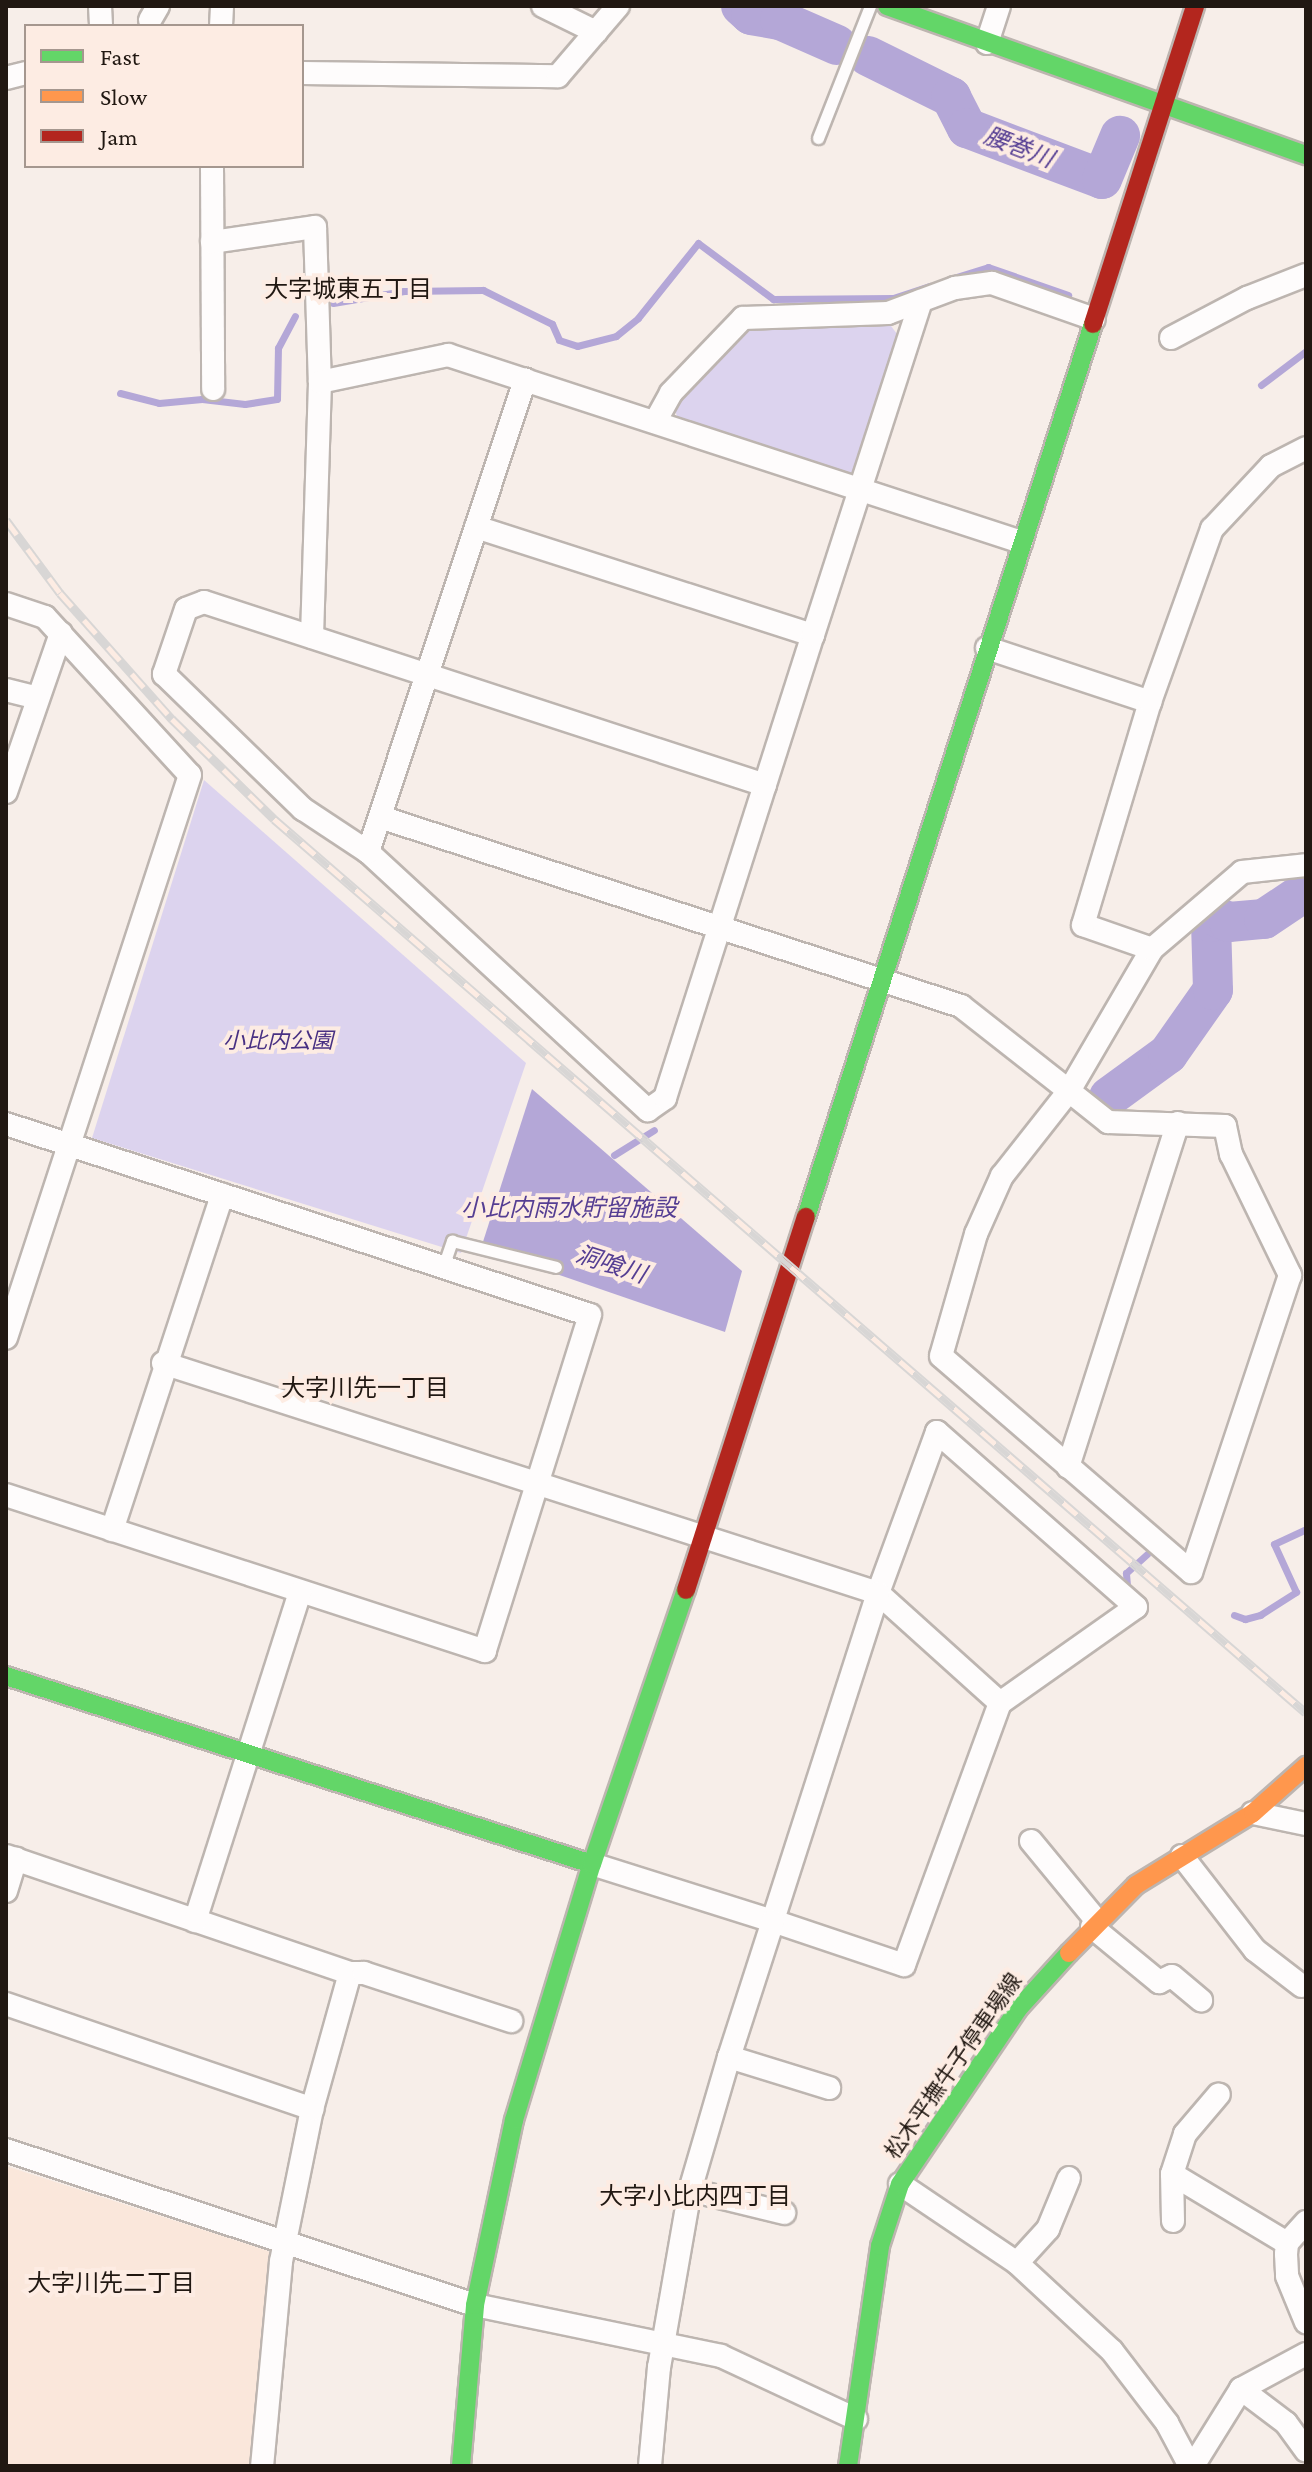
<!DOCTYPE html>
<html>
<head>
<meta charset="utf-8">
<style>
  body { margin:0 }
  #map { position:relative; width:1312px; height:2472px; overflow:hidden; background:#f7eee9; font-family:"Crimson Pro","Noto Sans JP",serif }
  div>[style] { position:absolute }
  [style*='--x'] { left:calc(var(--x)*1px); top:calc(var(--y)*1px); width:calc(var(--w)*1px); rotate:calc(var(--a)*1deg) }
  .built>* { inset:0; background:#fae7db }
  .green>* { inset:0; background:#dcd3ee }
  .water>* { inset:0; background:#b4a7d7 }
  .stream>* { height:7px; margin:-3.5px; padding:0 3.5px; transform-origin:3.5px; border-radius:3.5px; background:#b4a7d7 }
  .river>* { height:40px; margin:-20px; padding:0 20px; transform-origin:20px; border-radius:20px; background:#b4a7d7 }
  .roads { filter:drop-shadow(2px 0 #bdb5b0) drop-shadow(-2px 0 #bdb5b0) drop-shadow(0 2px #bdb5b0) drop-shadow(0 -2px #bdb5b0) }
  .lane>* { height:11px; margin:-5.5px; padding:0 5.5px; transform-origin:5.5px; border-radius:5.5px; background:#fefcfc }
  .street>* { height:22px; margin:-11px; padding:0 11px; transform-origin:11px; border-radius:11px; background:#fefcfc }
  .fast>* { height:18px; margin:-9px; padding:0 9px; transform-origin:9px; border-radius:9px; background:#63d668 }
  .slow>* { height:18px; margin:-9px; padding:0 9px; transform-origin:9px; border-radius:9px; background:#ff974d }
  .jam>* { height:18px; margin:-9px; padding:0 9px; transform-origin:9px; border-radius:9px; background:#b3261e }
  .rail>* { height:9px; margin-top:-4.5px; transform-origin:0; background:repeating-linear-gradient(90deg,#fdece3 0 18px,#d8d6d5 0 36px); box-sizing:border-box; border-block:2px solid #d8d6d5 }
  span { translate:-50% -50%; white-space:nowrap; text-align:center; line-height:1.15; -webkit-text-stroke:8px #fdece3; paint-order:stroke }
  .park-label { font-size:22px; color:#483083; font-style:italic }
  .street-label { font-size:22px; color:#211812 }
  .water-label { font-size:24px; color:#553e93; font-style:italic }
  .neighbourhood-label { font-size:24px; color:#211812 }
  .frame { position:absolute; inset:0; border:8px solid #211812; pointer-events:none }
  .legend { position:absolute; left:24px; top:24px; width:280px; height:144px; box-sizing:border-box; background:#fdece3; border:2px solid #a5978f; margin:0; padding:10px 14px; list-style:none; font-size:24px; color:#211812 }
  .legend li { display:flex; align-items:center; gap:16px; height:40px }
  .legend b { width:40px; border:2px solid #a5978f }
</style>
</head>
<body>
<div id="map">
  <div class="built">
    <div style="clip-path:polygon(6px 2166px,268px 2251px,274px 2257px,252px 2466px,6px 2466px)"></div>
  </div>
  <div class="green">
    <div style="clip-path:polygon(888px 322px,900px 338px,856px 470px,848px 475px,678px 420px,674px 406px,748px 326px)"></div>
    <div style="clip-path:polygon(204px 780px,526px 1063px,461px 1253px,92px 1138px)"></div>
  </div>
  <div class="water">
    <div style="clip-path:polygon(532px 1089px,742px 1271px,725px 1332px,481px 1248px)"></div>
  </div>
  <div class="stream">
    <div style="--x:953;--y:278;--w:37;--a:-17"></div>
    <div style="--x:988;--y:267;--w:85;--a:19.3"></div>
    <div style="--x:333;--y:303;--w:72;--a:-9.6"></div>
    <div style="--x:404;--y:291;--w:79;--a:-0.7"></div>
    <div style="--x:483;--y:290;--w:77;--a:26.2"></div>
    <div style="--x:552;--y:324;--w:17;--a:66"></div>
    <div style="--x:559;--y:340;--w:19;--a:18"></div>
    <div style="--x:577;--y:346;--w:40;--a:-14.4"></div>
    <div style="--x:616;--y:336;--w:28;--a:-39"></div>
    <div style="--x:638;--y:318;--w:96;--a:-51.3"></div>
    <div style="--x:698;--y:243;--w:94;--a:36.7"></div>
    <div style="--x:773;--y:299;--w:120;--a:-0.5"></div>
    <div style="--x:893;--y:298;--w:39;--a:-18"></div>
    <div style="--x:1261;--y:385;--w:56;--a:-37.1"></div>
    <div style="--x:120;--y:393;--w:40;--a:14.4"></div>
    <div style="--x:159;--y:403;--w:43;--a:-5.3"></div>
    <div style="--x:202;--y:399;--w:43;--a:6.6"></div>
    <div style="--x:245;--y:404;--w:32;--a:-9"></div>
    <div style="--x:277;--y:399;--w:51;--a:-88.9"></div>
    <div style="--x:278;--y:348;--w:36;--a:-62"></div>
    <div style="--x:614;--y:1155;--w:47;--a:-32"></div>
    <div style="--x:1127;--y:1585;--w:12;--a:-95"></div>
    <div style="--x:1126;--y:1573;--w:28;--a:-42"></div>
    <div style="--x:1234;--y:1615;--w:12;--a:20"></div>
    <div style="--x:1245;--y:1619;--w:16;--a:-15"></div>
    <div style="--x:1260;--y:1615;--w:43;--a:-32.6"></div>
    <div style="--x:1296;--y:1592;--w:53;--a:-114.6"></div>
    <div style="--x:1274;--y:1544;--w:35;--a:-25"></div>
  </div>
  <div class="river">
    <div style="--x:741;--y:6;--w:13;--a:42"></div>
    <div style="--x:751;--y:15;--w:29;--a:10"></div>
    <div style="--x:780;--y:20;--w:62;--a:23.7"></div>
    <div style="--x:868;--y:56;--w:93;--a:26.3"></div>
    <div style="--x:951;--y:97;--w:35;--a:63"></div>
    <div style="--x:967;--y:128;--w:144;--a:20.7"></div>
    <div style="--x:1102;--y:179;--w:47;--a:-67.3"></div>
    <div style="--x:1109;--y:1097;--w:73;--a:-36.1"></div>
    <div style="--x:1168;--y:1054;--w:78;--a:-54.9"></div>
    <div style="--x:1213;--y:990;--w:68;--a:-91.7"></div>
    <div style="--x:1211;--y:922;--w:8;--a:-40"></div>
    <div style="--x:1217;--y:917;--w:13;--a:23"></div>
    <div style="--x:1229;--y:922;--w:35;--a:-5"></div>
    <div style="--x:1264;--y:919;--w:50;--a:-33.7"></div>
  </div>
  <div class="roads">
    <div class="lane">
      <div style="--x:818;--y:138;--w:142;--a:-68.5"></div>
      <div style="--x:443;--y:1267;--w:28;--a:-71"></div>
      <div style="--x:452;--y:1241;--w:107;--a:14"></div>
    </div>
    <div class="street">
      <div style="--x:100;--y:6;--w:20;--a:87"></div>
      <div style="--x:543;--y:6;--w:59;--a:26.1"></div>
      <div style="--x:150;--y:20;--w:16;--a:-60"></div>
      <div style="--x:221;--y:26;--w:20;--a:-87"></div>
      <div style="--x:987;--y:43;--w:39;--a:-72"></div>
      <div style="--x:302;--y:73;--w:256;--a:0.7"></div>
      <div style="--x:558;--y:76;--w:92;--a:-49.4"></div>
      <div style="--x:6;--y:78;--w:21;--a:-14"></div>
      <div style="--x:212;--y:166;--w:223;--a:89.7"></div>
      <div style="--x:212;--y:242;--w:104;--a:-8.3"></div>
      <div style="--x:315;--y:227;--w:155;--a:88.2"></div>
      <div style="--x:320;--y:382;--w:255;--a:91.8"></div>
      <div style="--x:1171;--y:338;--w:86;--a:-27.8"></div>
      <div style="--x:1247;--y:298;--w:63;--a:-21.3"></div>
      <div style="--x:320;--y:382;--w:131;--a:-11.9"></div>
      <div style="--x:448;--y:355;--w:603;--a:18.07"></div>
      <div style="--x:655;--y:422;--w:33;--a:-61"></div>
      <div style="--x:671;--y:393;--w:104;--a:-46.2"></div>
      <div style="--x:743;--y:318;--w:145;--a:-2"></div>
      <div style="--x:888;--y:313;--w:72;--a:-20.5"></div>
      <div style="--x:955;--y:288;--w:37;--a:-8"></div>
      <div style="--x:992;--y:283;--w:108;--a:19.4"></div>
      <div style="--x:476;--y:527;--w:354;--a:17.8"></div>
      <div style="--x:6;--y:604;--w:41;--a:18.4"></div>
      <div style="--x:45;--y:617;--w:214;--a:47.5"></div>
      <div style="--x:190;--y:775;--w:592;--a:108.1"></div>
      <div style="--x:987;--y:648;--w:172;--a:18.3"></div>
      <div style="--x:6;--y:690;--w:32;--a:14"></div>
      <div style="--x:765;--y:785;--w:590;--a:-161.93"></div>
      <div style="--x:204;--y:602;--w:19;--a:159"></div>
      <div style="--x:186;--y:609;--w:69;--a:108.7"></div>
      <div style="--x:164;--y:674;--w:194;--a:44.2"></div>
      <div style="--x:303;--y:809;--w:78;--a:33.5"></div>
      <div style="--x:368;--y:852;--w:381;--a:42.7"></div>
      <div style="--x:648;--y:1110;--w:21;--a:-35"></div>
      <div style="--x:665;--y:1098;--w:486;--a:-72.3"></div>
      <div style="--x:813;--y:635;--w:351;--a:-72.1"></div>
      <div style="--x:6;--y:792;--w:168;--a:-70.9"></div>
      <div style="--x:380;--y:817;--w:611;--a:18.02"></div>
      <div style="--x:961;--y:1006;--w:137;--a:38.2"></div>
      <div style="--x:1069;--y:1091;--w:50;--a:38.5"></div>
      <div style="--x:1108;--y:1122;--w:117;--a:2"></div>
      <div style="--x:1225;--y:1126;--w:29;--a:78"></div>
      <div style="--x:1231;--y:1154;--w:135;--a:64"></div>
      <div style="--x:1290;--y:1275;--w:313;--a:108.4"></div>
      <div style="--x:1191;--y:1572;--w:330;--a:-139.2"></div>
      <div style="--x:941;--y:1356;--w:127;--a:-74"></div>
      <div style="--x:976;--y:1234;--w:64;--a:-65.9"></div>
      <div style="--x:1002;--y:1176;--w:108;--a:-51.8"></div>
      <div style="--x:1069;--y:1091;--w:164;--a:-59.7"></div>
      <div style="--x:1152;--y:949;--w:118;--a:-40.5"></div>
      <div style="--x:1242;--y:872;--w:64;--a:-6.2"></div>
      <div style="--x:368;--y:852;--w:498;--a:-71.6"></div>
      <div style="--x:1152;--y:949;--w:73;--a:-160.8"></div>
      <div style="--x:1083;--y:925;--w:233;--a:-73.3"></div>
      <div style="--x:1150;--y:702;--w:184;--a:-70.3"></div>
      <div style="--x:1212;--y:529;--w:86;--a:-46.9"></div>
      <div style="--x:1271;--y:466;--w:39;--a:-27"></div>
      <div style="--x:6;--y:1124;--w:614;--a:18.11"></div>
      <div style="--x:590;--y:1315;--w:352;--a:107.4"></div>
      <div style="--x:485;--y:1651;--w:504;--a:-161.96"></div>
      <div style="--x:163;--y:1363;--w:751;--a:17.83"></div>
      <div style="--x:878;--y:1593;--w:164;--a:42"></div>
      <div style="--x:1068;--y:1467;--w:361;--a:-72.3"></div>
      <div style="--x:112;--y:1530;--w:353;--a:-71.8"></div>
      <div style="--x:1253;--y:1813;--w:54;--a:11.7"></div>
      <div style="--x:1031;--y:1841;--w:104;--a:50.5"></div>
      <div style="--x:6;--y:1856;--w:363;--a:18.8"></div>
      <div style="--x:350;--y:1973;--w:141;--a:105.6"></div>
      <div style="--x:312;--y:2109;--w:156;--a:101.5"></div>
      <div style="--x:281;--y:2262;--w:205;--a:95.3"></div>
      <div style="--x:1182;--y:1856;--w:119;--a:52.2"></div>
      <div style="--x:1255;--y:1950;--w:59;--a:37.5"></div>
      <div style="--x:592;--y:1864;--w:190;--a:17.5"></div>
      <div style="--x:773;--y:1921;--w:138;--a:18.6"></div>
      <div style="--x:904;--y:1965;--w:279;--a:-69.9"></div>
      <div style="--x:1000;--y:1703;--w:166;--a:-35.2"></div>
      <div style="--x:1136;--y:1607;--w:265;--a:-138.7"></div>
      <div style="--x:937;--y:1432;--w:171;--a:110.1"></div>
      <div style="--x:878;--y:1593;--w:344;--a:107.8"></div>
      <div style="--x:773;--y:1921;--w:143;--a:107.9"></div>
      <div style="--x:729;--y:2057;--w:139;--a:106.3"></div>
      <div style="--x:690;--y:2190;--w:180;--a:99.9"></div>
      <div style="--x:659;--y:2367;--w:99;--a:95.2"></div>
      <div style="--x:6;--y:1891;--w:34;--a:-73"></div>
      <div style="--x:195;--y:1921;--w:345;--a:-72.3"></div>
      <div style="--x:1092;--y:1927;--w:87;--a:39.4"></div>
      <div style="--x:1159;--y:1982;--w:14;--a:-25"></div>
      <div style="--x:1172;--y:1976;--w:38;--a:40"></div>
      <div style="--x:350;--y:1973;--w:14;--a:0"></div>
      <div style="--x:364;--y:1973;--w:155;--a:18.1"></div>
      <div style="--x:6;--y:2004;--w:324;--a:18.9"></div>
      <div style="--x:729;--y:2057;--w:105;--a:17.2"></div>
      <div style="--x:6;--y:2150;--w:494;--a:18.3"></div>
      <div style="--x:475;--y:2305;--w:251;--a:11.7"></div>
      <div style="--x:721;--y:2356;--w:149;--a:25"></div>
      <div style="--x:1172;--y:2174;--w:134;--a:31"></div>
      <div style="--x:900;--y:2184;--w:141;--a:34"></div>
      <div style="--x:1017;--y:2263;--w:129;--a:42.8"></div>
      <div style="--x:1112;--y:2351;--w:91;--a:52.6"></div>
      <div style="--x:1167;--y:2423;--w:49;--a:61.9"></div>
      <div style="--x:690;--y:2190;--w:97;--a:13.7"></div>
      <div style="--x:1173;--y:2221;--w:47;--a:-91.2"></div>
      <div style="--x:1172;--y:2174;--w:42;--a:-72"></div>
      <div style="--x:1185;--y:2134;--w:52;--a:-49.6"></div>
      <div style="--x:1306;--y:2222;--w:28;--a:132"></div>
      <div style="--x:1287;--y:2243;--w:11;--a:95"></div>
      <div style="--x:1286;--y:2254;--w:22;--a:87"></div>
      <div style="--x:1287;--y:2276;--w:50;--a:67.6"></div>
      <div style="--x:1017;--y:2263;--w:46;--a:-47.6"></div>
      <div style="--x:1048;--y:2229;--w:55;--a:-67.6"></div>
      <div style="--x:1241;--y:2389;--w:56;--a:37.1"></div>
      <div style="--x:1286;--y:2423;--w:34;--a:54"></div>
      <div style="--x:1193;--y:2466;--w:91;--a:-58.1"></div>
      <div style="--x:1241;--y:2389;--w:74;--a:-28.3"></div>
    </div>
    <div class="fast">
      <div style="--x:887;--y:6;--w:445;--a:19.6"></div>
      <div style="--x:806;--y:1217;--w:938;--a:-72.18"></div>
      <div style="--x:6;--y:1676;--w:615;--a:17.79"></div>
      <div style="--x:461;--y:2466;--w:162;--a:-85"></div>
      <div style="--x:475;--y:2305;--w:189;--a:-78.1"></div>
      <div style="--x:514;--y:2120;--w:268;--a:-73.1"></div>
      <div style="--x:592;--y:1864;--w:290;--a:-71.1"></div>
      <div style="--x:848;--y:2466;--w:222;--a:-81.7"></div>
      <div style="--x:880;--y:2246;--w:65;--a:-72.1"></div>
      <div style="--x:900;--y:2184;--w:211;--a:-56"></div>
      <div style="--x:1018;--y:2009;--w:76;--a:-47.7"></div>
    </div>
    <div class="slow">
      <div style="--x:1069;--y:1953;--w:95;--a:-45.4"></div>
      <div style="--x:1136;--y:1885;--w:137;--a:-31.6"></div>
      <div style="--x:1253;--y:1813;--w:71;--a:-41.6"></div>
    </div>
    <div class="jam">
      <div style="--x:1093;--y:324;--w:334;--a:-72.2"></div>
      <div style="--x:686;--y:1590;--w:392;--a:-72.2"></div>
    </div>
  </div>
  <div class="rail">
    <div style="--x:6;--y:520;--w:91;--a:53.5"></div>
    <div style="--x:60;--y:593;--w:169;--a:48.4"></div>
    <div style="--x:172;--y:719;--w:143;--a:44.4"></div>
    <div style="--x:274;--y:819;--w:1365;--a:40.9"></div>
  </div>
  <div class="park-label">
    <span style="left:278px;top:1041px">小比内公園</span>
  </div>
  <div class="street-label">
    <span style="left:953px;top:2066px;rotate:-55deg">松木平撫牛子停車場線</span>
  </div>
  <div class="water-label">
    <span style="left:1019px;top:147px;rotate:21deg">腰巻川</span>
    <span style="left:569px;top:1208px">小比内雨水貯留施設</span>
    <span style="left:611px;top:1264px;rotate:18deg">洞喰川</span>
  </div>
  <div class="neighbourhood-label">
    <span style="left:348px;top:289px">大字城東五丁目</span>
    <span style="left:365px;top:1388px">大字川先一丁目</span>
    <span style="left:695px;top:2196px">大字小比内四丁目</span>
    <span style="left:111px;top:2283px">大字川先二丁目</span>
  </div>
  <div class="frame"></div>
  <ul class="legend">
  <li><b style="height:10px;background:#63d668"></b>Fast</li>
  <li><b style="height:10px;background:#ff974d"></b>Slow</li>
  <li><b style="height:10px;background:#b3261e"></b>Jam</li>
  </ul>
</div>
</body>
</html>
